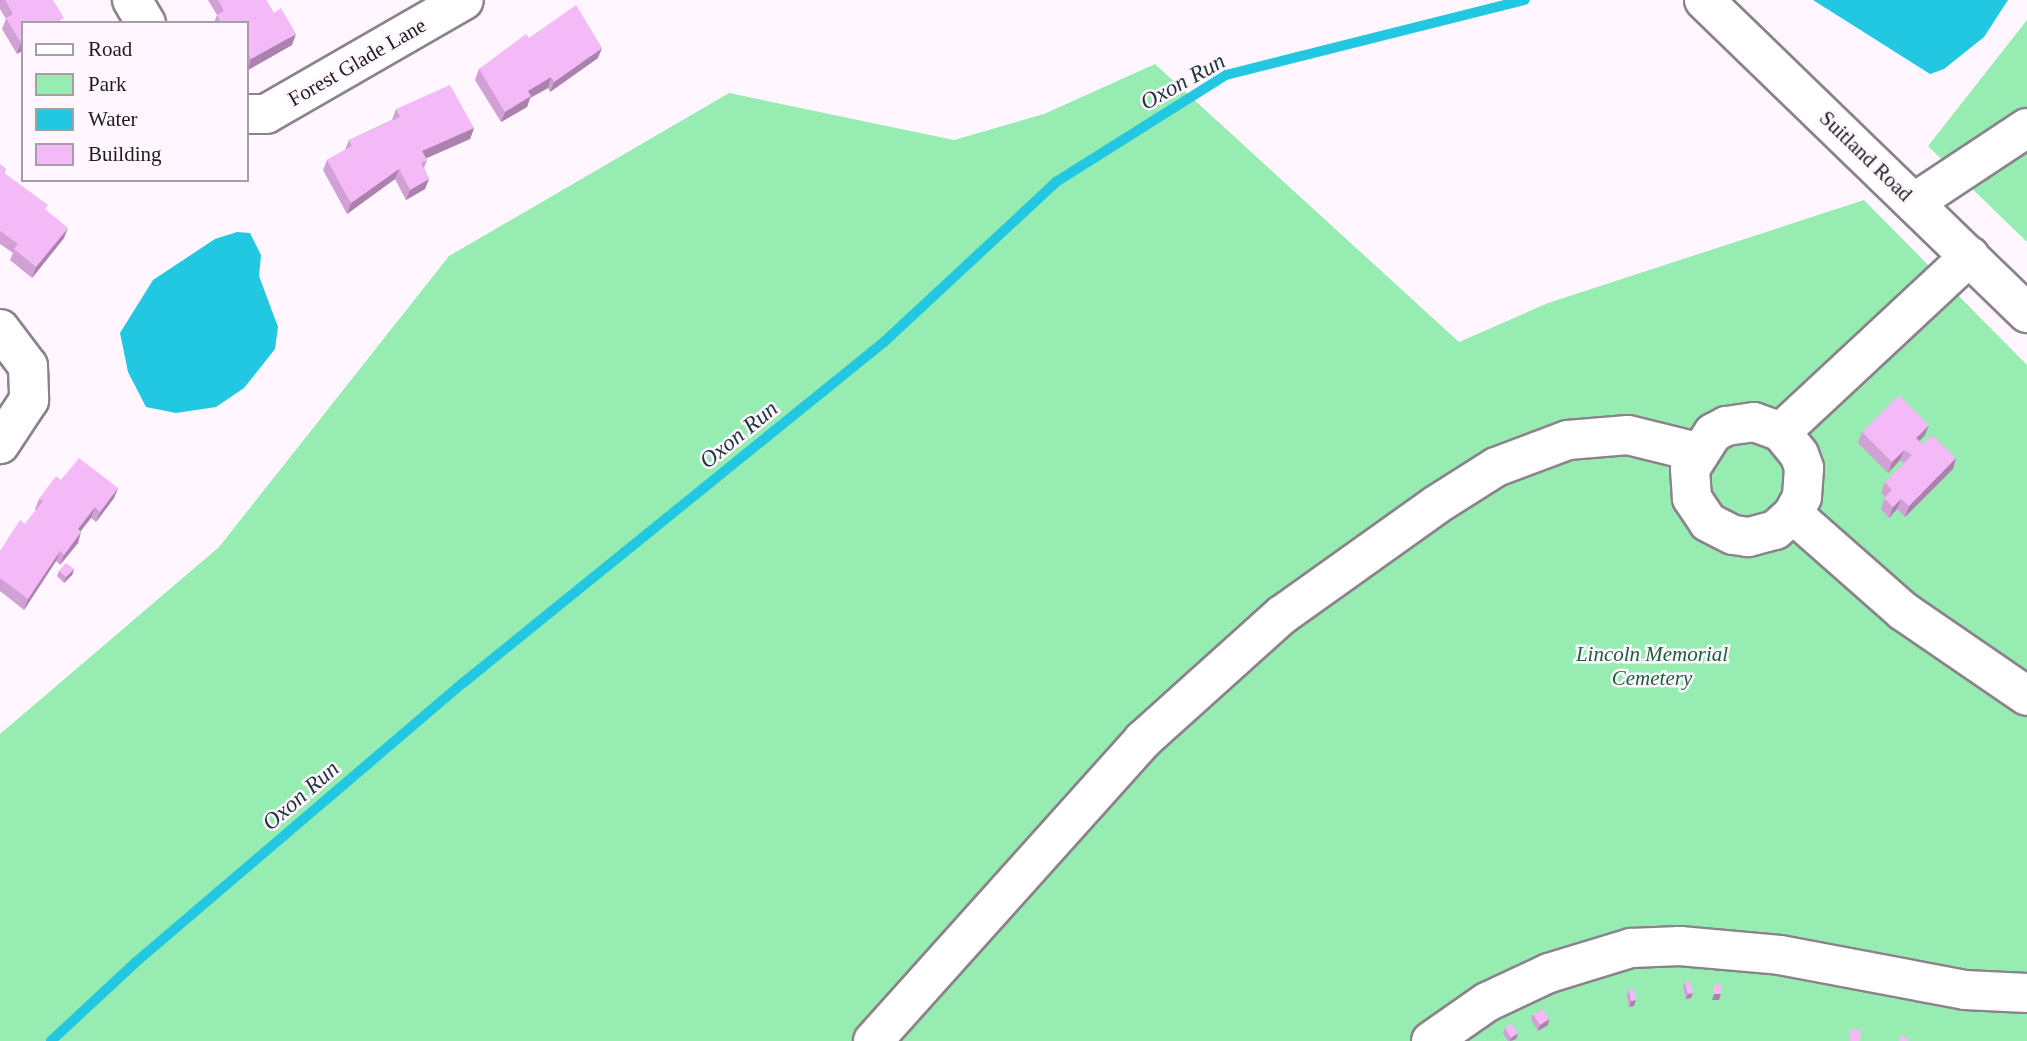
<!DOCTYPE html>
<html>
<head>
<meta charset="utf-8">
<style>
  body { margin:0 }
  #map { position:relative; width:2027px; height:1041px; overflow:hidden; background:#fff6ff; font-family:Georgia,serif }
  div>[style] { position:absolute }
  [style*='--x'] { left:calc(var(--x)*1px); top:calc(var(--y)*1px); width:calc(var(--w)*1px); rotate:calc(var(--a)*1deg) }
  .green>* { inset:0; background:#97ecb2 }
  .water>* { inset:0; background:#22c7e1 }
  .stream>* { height:10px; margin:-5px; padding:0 5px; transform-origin:5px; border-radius:5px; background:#22c7e1 }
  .roads { filter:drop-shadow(2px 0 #8b838c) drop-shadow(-2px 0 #8b838c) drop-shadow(0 2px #8b838c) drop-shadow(0 -2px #8b838c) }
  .minor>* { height:38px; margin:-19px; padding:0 19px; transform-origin:19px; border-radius:19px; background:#fff }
  .major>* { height:38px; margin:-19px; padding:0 19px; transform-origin:19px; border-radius:19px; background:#fff }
  .wall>* { inset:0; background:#d1a0d4 }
  .shaded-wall>* { inset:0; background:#aa82ad }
  .building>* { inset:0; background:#f3baf7 }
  span { translate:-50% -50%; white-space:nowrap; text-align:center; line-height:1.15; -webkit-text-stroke:5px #fff6ff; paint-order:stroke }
  .street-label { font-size:21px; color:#1e1b1e }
  .park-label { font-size:21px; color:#1a5f37; font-style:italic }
  .water-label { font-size:23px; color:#1e363b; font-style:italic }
  .legend { position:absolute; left:21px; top:21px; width:228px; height:161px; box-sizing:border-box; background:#fff6ff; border:2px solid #a59ea5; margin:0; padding:9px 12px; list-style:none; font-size:21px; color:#1e1b1e }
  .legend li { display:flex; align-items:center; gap:14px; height:35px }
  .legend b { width:35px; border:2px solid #a59ea5 }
</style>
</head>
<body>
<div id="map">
  <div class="green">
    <div style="clip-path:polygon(2027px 20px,2027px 242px,1928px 146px)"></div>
    <div style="clip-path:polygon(1155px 64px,1459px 342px,1548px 303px,1864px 200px,2027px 365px,2027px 1041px,0 1041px,0 734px,219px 547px,449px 256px,729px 93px,954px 140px,1044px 114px)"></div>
  </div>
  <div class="water">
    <div style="clip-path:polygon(1813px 0,2008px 0,1984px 37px,1944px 69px,1930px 74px)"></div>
    <div style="clip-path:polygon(237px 232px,250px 233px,261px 255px,259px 276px,278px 327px,275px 349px,244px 388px,216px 407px,176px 413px,146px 407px,128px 372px,120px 333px,153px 280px,215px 239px)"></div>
  </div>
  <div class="stream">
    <div style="--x:51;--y:1041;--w:116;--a:-42.9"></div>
    <div style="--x:136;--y:962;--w:430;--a:-40.5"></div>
    <div style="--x:463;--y:683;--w:542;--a:-39.01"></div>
    <div style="--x:884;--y:342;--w:235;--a:-42.9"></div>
    <div style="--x:1056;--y:182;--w:201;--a:-32.2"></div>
    <div style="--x:1226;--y:75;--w:308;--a:-14.1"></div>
  </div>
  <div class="roads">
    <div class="minor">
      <div style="--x:132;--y:0;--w:27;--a:59"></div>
      <div style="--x:247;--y:114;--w:19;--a:0"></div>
      <div style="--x:266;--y:114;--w:228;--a:-29.9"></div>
      <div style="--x:1915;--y:202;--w:134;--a:-33.5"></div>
      <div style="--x:0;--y:329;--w:46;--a:52.9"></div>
      <div style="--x:28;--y:366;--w:34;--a:88"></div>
      <div style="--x:29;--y:400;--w:53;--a:123.4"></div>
      <div style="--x:1781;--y:432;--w:28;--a:51"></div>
      <div style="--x:1799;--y:454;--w:15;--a:70"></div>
      <div style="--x:1804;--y:468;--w:29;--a:94"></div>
      <div style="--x:1802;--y:497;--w:19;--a:118"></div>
      <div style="--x:1793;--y:514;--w:24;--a:138"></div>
      <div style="--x:1775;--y:530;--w:28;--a:165"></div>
      <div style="--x:1748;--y:537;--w:15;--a:-172"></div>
      <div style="--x:1733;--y:535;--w:28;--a:-153"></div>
      <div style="--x:1708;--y:522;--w:29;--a:-124"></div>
      <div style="--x:1692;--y:498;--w:29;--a:-94"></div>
      <div style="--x:1690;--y:469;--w:43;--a:-57.4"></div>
      <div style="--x:1713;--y:433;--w:15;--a:-28"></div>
      <div style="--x:1726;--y:426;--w:28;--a:-8"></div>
      <div style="--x:1754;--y:422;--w:29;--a:20"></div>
      <div style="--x:1781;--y:432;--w:258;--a:-43"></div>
      <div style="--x:1793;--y:514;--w:147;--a:41.4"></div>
      <div style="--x:1903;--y:611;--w:150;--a:34.4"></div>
      <div style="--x:873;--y:1041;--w:404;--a:-48.1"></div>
      <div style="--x:1143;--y:740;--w:187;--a:-42"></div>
      <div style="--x:1282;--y:615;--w:189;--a:-35.5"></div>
      <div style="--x:1436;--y:505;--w:71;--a:-32.3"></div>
      <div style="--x:1496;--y:467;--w:77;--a:-20.6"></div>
      <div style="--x:1568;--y:440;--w:60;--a:-4.8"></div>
      <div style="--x:1628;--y:435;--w:71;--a:13.8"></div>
      <div style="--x:1431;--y:1041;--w:68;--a:-34.9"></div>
      <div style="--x:1487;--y:1002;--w:68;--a:-25.1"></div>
      <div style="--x:1549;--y:973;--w:86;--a:-17"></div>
      <div style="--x:1631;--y:948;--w:49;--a:-2.3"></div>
      <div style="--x:1680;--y:946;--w:100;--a:5.1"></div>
      <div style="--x:1780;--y:955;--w:188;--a:10.7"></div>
      <div style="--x:1965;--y:990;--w:62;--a:2.8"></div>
    </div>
    <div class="major">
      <div style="--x:1704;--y:0;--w:450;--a:44.1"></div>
    </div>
  </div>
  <div class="wall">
    <div style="clip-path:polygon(0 0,53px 0,23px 23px,23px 50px,17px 54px,2px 29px,6px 19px,0 9px)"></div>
    <div style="clip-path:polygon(208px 0,266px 0,292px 45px,248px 70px,247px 23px,214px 23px,217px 15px)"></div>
    <div style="clip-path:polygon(529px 38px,598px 58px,550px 92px,548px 88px,530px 98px,527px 107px,501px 122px,475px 80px,479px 69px)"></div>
    <div style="clip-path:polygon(396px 109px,474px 128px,470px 139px,426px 158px,427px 160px,424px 168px,429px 179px,425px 189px,406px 200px,395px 179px,347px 214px,323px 170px,327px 160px,345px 150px,349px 140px,392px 120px)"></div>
    <div style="clip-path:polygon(0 164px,6px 169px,4px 173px,46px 211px,64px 238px,32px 278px,10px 260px,13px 253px,0 244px)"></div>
    <div style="clip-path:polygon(1862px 432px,1925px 435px,1919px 441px,1923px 444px,1956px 458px,1953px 469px,1905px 517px,1897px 509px,1889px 518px,1881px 509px,1885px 497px,1881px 493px,1885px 482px,1904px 463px,1900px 460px,1888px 473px,1858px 443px)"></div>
    <div style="clip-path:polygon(61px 480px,118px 488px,114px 498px,96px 522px,91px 518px,80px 531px,78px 543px,60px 565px,56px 561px,24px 610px,0 591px,0 551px,25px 524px,36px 510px,35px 509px,39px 499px)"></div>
    <div style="clip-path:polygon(74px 569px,72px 575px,64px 583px,57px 576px,59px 571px)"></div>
    <div style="clip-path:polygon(1685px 982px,1691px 998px,1686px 999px,1683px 987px)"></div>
    <div style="clip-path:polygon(1629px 989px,1634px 1006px,1629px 1007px,1627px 995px)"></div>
    <div style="clip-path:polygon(1533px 1014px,1549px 1019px,1548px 1025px,1538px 1031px,1531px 1020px)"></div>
    <div style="clip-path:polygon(1505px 1028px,1516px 1039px,1512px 1041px,1508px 1041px,1503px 1033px)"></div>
  </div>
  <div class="shaded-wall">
    <div style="clip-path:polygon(296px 34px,292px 45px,248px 70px,251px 59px)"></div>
    <div style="clip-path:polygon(23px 42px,23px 50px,17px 54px,21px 43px)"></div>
    <div style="clip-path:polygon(602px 48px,598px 58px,550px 92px,554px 82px)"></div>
    <div style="clip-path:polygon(551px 77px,548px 88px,530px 98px,527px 107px,501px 122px,505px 112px,528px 91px)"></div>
    <div style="clip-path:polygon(474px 128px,470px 139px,418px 162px,422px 151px)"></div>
    <div style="clip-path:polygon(399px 169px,395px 179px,347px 214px,351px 203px)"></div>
    <div style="clip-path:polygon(429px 179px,425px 189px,406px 200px,410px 190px)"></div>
    <div style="clip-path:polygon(68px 228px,64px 238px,32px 278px,36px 267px)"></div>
    <div style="clip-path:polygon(1929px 425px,1925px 435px,1912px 449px,1916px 438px)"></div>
    <div style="clip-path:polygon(1904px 450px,1900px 460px,1888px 473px,1892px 462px)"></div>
    <div style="clip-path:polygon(1956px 458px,1953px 469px,1905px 517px,1909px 506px)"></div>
    <div style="clip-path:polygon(118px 488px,114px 498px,96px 522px,100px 512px)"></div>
    <div style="clip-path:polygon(1901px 499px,1897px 509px,1889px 518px,1893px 507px)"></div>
    <div style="clip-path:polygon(95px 507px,91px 518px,74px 540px,78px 529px)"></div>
    <div style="clip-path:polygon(81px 532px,78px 543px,60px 565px,64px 555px)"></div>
    <div style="clip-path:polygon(60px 551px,56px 561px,24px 610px,28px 599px)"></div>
    <div style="clip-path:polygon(74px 569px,72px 575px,64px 583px,66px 577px)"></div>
    <div style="clip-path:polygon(1693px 993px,1691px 998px,1686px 999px,1688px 994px)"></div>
    <div style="clip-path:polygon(1714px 994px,1721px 994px,1719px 1000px,1712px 1000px)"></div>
    <div style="clip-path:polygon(1636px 1000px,1634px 1006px,1629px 1007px,1631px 1001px)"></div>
    <div style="clip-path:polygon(1549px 1019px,1548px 1025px,1538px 1031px,1540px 1025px)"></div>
    <div style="clip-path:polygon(1518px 1033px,1516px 1039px,1510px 1041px,1511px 1038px)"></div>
  </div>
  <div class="building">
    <div style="clip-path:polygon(5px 0,53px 0,64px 18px,56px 23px,23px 23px,23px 42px,21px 43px,6px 18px,13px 14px)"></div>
    <div style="clip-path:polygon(218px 0,266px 0,274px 13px,281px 8px,296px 34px,251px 59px,247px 51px,247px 23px,221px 23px,217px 15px,224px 11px)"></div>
    <div style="clip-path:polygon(576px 5px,602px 48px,554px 82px,551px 77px,528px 91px,531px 96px,505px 112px,479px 69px,526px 34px,529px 38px)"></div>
    <div style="clip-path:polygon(450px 85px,474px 128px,422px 151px,427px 160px,421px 163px,429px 179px,410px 190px,399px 169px,351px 203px,327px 160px,352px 146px,349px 140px,400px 117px,396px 109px)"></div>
    <div style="clip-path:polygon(0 164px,6px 169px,3px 172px,48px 205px,45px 209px,68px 228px,36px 267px,14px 249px,18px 244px,0 231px)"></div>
    <div style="clip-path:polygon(1899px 395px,1929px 425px,1916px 438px,1923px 444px,1932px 435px,1956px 458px,1909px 506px,1901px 499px,1893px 507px,1884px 498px,1892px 490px,1885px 482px,1912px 455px,1904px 450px,1892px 462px,1862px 432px)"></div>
    <div style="clip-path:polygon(79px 458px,118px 488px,100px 512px,95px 507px,78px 529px,81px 532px,64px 555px,60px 551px,28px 599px,0 578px,0 551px,20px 520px,25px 524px,43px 501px,39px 499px,56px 476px,61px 480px)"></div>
    <div style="clip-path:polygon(66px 563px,74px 569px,66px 577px,59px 571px)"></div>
    <div style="clip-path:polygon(1690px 981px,1693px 993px,1688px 994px,1685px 982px)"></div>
    <div style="clip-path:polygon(1721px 984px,1721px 994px,1714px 994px,1714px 985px)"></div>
    <div style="clip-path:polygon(1629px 989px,1634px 989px,1636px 1000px,1631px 1001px)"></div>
    <div style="clip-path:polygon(1543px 1009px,1549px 1019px,1540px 1025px,1533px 1014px)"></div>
    <div style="clip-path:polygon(1511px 1023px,1518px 1033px,1511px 1038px,1505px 1028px)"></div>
    <div style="clip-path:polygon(1850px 1029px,1861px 1030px,1860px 1041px,1849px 1041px)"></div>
    <div style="clip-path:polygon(1900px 1036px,1909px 1038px,1908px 1041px,1899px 1041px)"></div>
  </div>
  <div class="street-label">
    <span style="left:357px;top:62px;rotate:-30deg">Forest Glade Lane</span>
    <span style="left:1866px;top:156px;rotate:44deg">Suitland Road</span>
  </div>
  <div class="park-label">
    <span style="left:1652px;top:666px">Lincoln Memorial<br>Cemetery</span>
  </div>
  <div class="water-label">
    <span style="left:1183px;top:82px;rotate:-29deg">Oxon Run</span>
    <span style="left:739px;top:435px;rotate:-39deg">Oxon Run</span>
    <span style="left:301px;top:796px;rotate:-41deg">Oxon Run</span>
  </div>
  <ul class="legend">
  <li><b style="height:9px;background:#fff"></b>Road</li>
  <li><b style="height:19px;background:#97ecb2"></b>Park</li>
  <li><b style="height:19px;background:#22c7e1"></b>Water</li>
  <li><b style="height:19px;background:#f3baf7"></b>Building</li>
  </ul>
</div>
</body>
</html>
